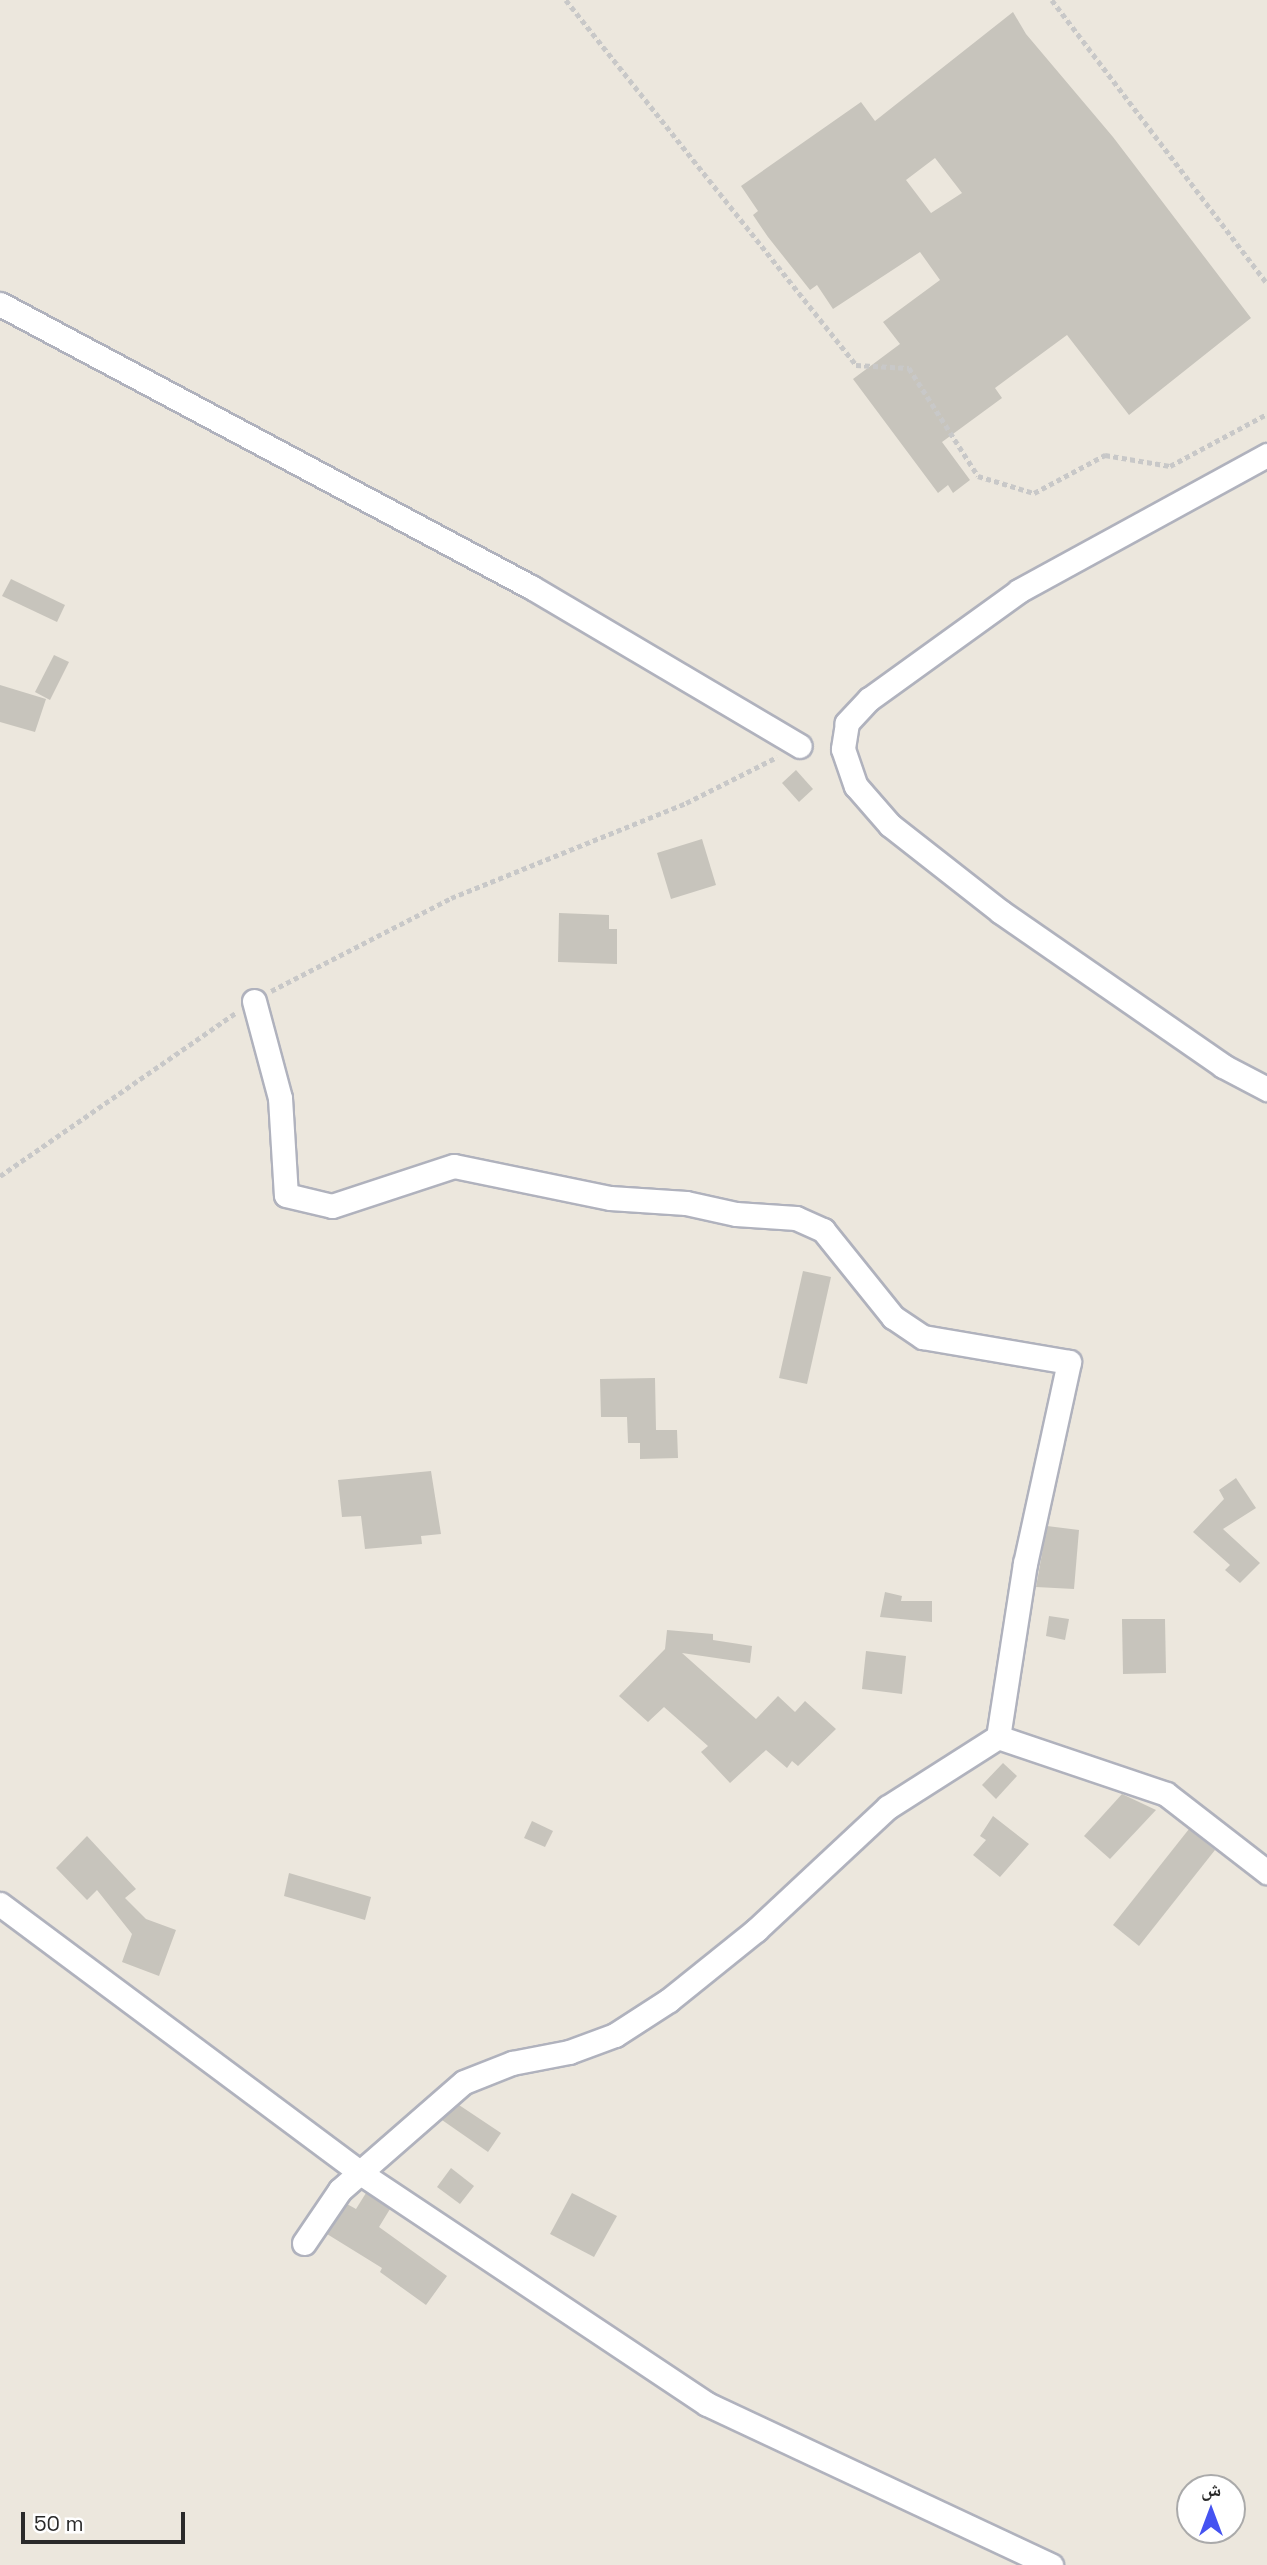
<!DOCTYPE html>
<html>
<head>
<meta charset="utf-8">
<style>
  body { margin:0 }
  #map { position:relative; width:1267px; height:2565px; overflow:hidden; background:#ece7dd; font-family:"Space Grotesk","Noto Naskh Arabic",sans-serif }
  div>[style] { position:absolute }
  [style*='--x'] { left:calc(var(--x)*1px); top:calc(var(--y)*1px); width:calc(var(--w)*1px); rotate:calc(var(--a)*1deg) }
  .building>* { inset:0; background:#c7c4bc }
  .path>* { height:4.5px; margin-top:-2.25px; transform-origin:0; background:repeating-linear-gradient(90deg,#c8c8c8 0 5px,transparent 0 8.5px) }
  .roads { filter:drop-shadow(2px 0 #b0b2bd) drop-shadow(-2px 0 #b0b2bd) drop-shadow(0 2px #b0b2bd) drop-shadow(0 -2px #b0b2bd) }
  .minor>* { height:23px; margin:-11.5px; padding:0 11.5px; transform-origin:11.5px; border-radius:11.5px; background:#fff }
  span { translate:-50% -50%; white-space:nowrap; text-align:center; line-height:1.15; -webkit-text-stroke:7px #fff; paint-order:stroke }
  .north { position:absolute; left:1176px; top:2474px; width:70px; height:70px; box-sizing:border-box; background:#fff; border:2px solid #aaa; border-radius:50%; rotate:0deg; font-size:19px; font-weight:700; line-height:28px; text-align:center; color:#2a2a2a }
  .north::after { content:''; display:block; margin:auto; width:24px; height:32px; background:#4553f1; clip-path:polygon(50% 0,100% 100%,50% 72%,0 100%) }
  .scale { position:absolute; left:21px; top:2512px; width:164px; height:32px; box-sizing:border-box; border:4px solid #2a2a2a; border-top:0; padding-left:9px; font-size:21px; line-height:24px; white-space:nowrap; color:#2a2a2a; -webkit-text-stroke:5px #fff; paint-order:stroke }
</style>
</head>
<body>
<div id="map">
  <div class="building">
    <div style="clip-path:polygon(evenodd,1013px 12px,1026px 34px,1113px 137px,1251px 318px,1129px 415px,1067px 335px,995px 388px,1002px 398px,942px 442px,970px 480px,953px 493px,948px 485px,938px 493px,853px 379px,900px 344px,883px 322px,940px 280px,920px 252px,833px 309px,817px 285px,810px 290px,768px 237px,753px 215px,758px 211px,741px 186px,861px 102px,875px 121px,1013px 12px,935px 158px,962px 193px,931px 213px,906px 180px,935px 158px)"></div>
    <div style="clip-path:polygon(11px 579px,65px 605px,57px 622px,2px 596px)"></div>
    <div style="clip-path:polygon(54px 655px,69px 662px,50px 700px,35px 692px)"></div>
    <div style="clip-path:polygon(0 685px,46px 699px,35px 732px,0 722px)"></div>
    <div style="clip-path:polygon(796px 770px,813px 789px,799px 802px,782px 783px)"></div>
    <div style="clip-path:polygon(702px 839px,716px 885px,671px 899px,657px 853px)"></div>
    <div style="clip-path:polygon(559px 913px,609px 915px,609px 929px,617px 929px,617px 964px,558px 962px)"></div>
    <div style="clip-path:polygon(803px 1271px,831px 1277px,807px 1384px,779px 1378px)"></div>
    <div style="clip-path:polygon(655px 1378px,656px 1430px,677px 1430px,678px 1458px,640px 1459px,640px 1443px,628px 1443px,627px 1417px,601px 1417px,600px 1379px)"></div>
    <div style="clip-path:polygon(431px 1471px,441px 1534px,421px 1536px,422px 1544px,365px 1549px,361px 1516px,342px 1517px,338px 1480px)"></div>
    <div style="clip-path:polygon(1236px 1478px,1256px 1508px,1223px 1529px,1260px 1563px,1240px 1583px,1225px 1570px,1230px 1565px,1193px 1532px,1224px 1499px,1219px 1490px)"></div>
    <div style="clip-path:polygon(1047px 1526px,1079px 1530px,1074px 1589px,1036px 1587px)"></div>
    <div style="clip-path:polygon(885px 1592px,902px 1596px,901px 1601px,932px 1601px,932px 1622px,880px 1617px)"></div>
    <div style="clip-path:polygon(1049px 1616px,1069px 1619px,1065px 1640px,1046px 1636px)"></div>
    <div style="clip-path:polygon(1122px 1619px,1165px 1619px,1166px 1673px,1123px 1674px)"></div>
    <div style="clip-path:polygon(667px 1630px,713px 1634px,713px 1640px,752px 1646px,750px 1663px,682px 1653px,756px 1719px,778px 1696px,795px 1712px,805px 1701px,836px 1729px,798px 1766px,792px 1761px,787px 1768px,766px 1750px,730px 1783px,701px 1752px,708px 1746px,664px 1707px,648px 1722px,619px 1696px,665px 1649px)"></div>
    <div style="clip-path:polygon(866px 1651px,906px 1656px,902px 1694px,862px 1689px)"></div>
    <div style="clip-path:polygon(1003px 1763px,1017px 1776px,996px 1799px,982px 1785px)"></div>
    <div style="clip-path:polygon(1122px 1794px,1156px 1810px,1110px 1859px,1084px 1836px)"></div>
    <div style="clip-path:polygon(993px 1816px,1029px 1844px,1000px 1877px,973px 1855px,986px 1840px,980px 1836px)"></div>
    <div style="clip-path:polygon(532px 1821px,553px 1831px,545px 1847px,524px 1838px)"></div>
    <div style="clip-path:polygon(1189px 1829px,1215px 1850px,1139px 1946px,1113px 1925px)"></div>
    <div style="clip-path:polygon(87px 1836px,136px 1889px,125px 1898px,146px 1919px,176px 1930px,159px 1976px,122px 1962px,132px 1934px,97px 1890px,87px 1900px,56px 1868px)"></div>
    <div style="clip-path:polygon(289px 1873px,371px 1897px,365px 1920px,284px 1896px)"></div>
    <div style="clip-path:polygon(459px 2105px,501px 2133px,488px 2152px,442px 2120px)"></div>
    <div style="clip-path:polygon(451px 2168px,474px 2186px,460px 2204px,437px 2187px)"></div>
    <div style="clip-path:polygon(366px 2193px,390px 2209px,379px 2227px,447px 2276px,426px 2305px,380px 2272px,382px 2268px,327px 2234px,347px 2204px,356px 2209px)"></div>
    <div style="clip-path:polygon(572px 2193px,617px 2216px,594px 2257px,550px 2234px)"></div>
  </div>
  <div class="path">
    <div style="--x:566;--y:0;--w:466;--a:51.5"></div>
    <div style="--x:856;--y:365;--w:53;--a:3.2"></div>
    <div style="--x:909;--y:368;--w:128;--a:57.4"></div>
    <div style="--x:978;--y:476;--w:59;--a:16.9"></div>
    <div style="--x:1034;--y:493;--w:81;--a:-28.2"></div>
    <div style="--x:1105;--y:455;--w:66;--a:9.6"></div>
    <div style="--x:1170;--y:466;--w:110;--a:-28.2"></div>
    <div style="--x:1052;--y:0;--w:355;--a:52.8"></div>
    <div style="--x:271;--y:991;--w:203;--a:-27.3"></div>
    <div style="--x:451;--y:898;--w:253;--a:-22"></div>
    <div style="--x:686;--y:803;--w:102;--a:-26.8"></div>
    <div style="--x:0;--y:1176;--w:288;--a:-34.7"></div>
  </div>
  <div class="roads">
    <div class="minor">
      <div style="--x:0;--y:304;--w:602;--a:28.06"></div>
      <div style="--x:531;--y:587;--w:312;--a:30.6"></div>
      <div style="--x:1267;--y:455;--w:283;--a:151.3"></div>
      <div style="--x:1019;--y:591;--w:185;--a:144.2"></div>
      <div style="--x:869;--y:699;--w:33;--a:133"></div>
      <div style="--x:847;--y:723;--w:26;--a:99"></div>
      <div style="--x:843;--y:749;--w:39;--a:71"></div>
      <div style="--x:856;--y:786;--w:52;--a:48.9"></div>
      <div style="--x:890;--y:825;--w:141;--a:38.1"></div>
      <div style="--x:1001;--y:912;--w:270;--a:34.7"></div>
      <div style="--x:1223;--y:1066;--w:50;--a:27.6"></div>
      <div style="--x:254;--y:1001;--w:100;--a:75"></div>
      <div style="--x:280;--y:1098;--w:97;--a:86.5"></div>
      <div style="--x:286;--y:1195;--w:47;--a:13.4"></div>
      <div style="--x:332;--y:1206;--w:128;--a:-18.2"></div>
      <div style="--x:454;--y:1166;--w:159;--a:11.6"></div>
      <div style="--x:610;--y:1198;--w:76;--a:3.8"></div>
      <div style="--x:686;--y:1203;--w:51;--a:12.4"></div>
      <div style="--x:736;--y:1214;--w:60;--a:3.8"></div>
      <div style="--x:796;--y:1218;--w:30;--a:24"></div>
      <div style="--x:823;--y:1230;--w:112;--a:51.2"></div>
      <div style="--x:893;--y:1317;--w:36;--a:34"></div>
      <div style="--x:923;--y:1337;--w:148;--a:9.7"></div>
      <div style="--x:1069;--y:1362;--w:206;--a:102.3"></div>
      <div style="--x:1025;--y:1563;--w:176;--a:98.8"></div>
      <div style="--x:998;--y:1737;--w:177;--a:18.7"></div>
      <div style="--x:1166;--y:1794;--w:128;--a:37.7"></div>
      <div style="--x:0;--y:1904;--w:448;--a:36.7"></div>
      <div style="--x:359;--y:2172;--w:418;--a:33.7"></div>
      <div style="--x:707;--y:2404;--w:380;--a:25.1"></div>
      <div style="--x:304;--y:2243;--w:64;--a:-55.8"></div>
      <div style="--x:340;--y:2190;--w:164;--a:-41.1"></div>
      <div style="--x:464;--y:2082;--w:52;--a:-21.6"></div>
      <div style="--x:512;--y:2063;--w:58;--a:-10.9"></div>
      <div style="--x:569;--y:2052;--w:49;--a:-20.3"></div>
      <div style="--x:615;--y:2035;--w:64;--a:-32.9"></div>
      <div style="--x:669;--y:2000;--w:112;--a:-38.8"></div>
      <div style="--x:756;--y:1930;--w:180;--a:-43"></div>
      <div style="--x:888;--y:1807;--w:130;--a:-32.5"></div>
    </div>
  </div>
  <div class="north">ش</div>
  <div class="scale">50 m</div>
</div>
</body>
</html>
